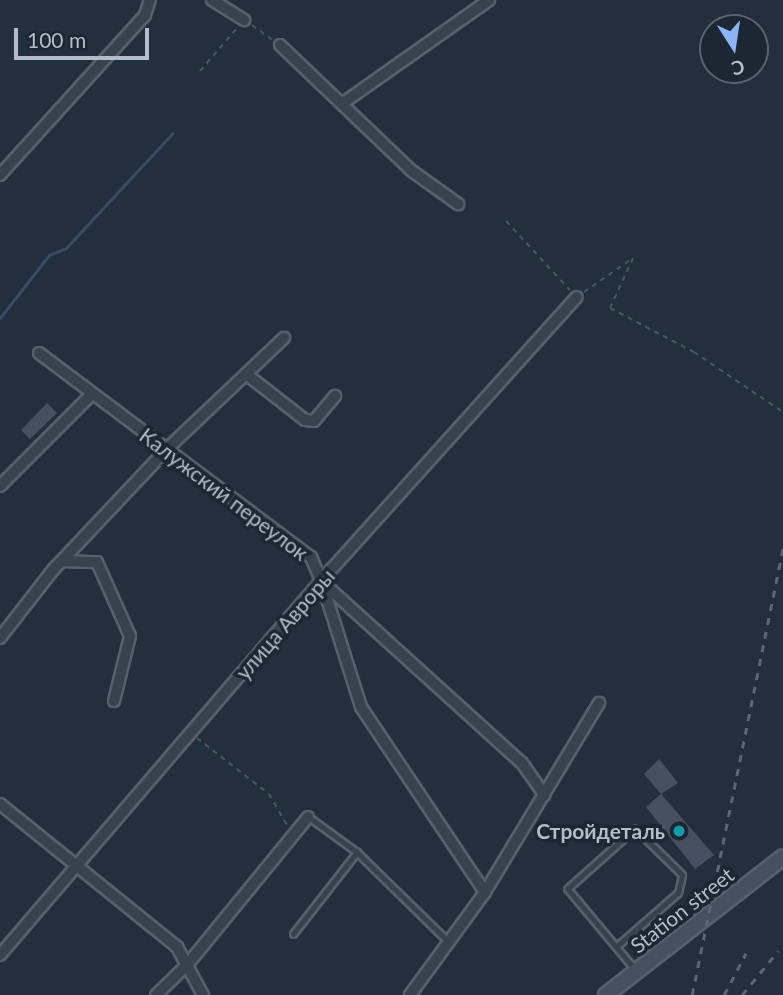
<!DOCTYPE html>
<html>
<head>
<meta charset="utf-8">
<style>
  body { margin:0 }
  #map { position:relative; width:783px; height:995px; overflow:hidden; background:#242f3e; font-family:Lato,sans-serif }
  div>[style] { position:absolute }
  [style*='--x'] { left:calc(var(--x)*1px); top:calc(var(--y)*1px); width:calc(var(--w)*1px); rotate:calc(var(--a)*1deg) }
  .stream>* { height:2.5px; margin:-1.25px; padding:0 1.25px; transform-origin:1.25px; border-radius:1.25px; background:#394c67 }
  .building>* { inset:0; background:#455162 }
  .path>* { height:2px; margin-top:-1px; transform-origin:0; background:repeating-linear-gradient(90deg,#44595c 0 5px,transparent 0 10px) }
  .roads { filter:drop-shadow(2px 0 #565f6c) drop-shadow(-2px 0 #565f6c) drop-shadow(0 2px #565f6c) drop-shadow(0 -2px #565f6c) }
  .service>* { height:4.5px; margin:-2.25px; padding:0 2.25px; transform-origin:2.25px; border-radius:2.25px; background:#38414e }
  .minor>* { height:10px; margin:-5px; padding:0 5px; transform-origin:5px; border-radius:5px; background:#38414e }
  .secondary>* { height:14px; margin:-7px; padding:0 7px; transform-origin:7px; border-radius:7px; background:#465061 }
  .rail>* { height:2.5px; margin-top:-1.25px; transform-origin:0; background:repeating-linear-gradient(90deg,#5a6575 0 7px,transparent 0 14px) }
  .dots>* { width:19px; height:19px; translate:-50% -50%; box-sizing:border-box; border:4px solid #1d2633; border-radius:50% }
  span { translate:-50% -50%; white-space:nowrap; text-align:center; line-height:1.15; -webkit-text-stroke:7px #1d2633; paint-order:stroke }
  .street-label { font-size:21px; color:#b4bcc9 }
  .poi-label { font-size:21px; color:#b4bcc9; font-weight:700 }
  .right { translate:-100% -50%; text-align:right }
  .north { position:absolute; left:699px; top:14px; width:70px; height:70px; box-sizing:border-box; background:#1d2633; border:2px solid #59626f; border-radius:50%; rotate:168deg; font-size:19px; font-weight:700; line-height:28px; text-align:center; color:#b4bcc9 }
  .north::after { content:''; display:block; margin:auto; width:24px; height:32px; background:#8ab4f8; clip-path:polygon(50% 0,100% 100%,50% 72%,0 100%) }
  .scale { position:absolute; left:14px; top:28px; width:135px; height:32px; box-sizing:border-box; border:4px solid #b4bcc9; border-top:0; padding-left:9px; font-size:21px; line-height:24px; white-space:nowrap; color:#b4bcc9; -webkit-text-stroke:5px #1d2633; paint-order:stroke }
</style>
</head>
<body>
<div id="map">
  <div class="stream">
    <div style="--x:0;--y:318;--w:80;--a:-52.1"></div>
    <div style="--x:49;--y:255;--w:18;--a:-22"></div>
    <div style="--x:66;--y:248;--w:156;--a:-47.1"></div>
  </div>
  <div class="building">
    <div style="clip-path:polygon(47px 403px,57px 413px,30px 439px,21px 430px)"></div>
    <div style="clip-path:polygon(659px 759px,678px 783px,661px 794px,644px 774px)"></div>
    <div style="clip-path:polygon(661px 794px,714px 855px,695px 869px,646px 807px)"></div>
  </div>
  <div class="path">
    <div style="--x:252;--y:25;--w:26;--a:36"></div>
    <div style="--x:200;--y:71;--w:58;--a:-49.2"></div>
    <div style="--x:506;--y:221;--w:94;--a:47.2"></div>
    <div style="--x:584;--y:292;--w:60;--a:-34.8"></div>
    <div style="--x:633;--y:258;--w:55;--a:114.7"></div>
    <div style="--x:610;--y:308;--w:95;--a:27.6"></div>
    <div style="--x:694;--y:352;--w:107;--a:34"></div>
    <div style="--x:197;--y:738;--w:91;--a:37.9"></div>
    <div style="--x:269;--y:794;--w:36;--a:60"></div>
  </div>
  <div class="roads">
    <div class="service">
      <div style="--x:309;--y:817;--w:59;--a:36.1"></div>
      <div style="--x:357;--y:852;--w:127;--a:44.4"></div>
      <div style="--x:293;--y:934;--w:104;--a:-52"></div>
      <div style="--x:616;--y:947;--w:82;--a:-41.1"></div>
      <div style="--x:678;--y:893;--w:18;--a:-77"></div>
      <div style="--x:682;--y:875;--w:66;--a:-135.6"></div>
      <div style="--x:635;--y:829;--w:90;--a:138.2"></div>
      <div style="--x:568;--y:889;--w:103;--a:50.1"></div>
    </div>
    <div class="minor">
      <div style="--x:212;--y:0;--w:38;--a:32"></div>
      <div style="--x:280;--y:45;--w:182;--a:43.7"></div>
      <div style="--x:412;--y:171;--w:57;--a:35.7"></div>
      <div style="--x:343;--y:103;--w:179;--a:-35.2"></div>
      <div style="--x:0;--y:175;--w:216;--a:-47.8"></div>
      <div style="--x:145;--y:15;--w:16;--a:-72"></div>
      <div style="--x:39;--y:353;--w:340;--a:36.9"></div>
      <div style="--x:311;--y:557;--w:26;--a:67"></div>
      <div style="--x:321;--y:581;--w:271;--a:42.2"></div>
      <div style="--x:522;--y:763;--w:39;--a:55"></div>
      <div style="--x:246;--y:374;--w:75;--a:37.9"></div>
      <div style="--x:305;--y:420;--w:9;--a:6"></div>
      <div style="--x:314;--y:421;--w:33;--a:-50"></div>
      <div style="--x:0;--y:486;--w:129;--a:-45"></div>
      <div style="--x:62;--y:561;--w:35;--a:2"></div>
      <div style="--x:97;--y:562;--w:81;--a:66"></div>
      <div style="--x:130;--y:636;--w:67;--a:103.8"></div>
      <div style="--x:322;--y:583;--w:130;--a:72.5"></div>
      <div style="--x:361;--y:707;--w:223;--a:56.2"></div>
      <div style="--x:0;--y:638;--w:86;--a:-52.1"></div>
      <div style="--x:53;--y:570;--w:168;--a:-46.7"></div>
      <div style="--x:168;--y:448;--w:160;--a:-43.5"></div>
      <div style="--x:0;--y:804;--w:228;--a:38.9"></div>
      <div style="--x:177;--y:947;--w:55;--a:61.6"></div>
      <div style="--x:0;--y:955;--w:493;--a:-49.4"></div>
      <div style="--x:321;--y:581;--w:382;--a:-48"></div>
      <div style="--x:156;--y:995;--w:43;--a:-44.1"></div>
      <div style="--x:187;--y:965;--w:191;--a:-50.7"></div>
      <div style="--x:410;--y:995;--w:127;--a:-53.9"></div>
      <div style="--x:485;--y:892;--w:221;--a:-58.9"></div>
    </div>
    <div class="secondary">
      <div style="--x:606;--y:995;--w:224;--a:-37.9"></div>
    </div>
  </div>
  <div class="rail">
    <div style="--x:692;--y:995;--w:458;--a:-78.5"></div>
    <div style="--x:724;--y:995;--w:47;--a:-62.4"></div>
    <div style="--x:742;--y:995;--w:57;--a:-50.7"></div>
  </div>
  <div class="dots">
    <div style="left:679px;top:831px;background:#0f9aa8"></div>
  </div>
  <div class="street-label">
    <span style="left:224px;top:494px;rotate:37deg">Калужский переулок</span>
    <span style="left:285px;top:624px;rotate:-49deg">улица Авроры</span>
    <span style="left:682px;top:910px;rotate:-38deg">Station street</span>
  </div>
  <div class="poi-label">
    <span class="right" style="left:665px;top:831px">Стройдеталь</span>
  </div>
  <div class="north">С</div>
  <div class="scale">100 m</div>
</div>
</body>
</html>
